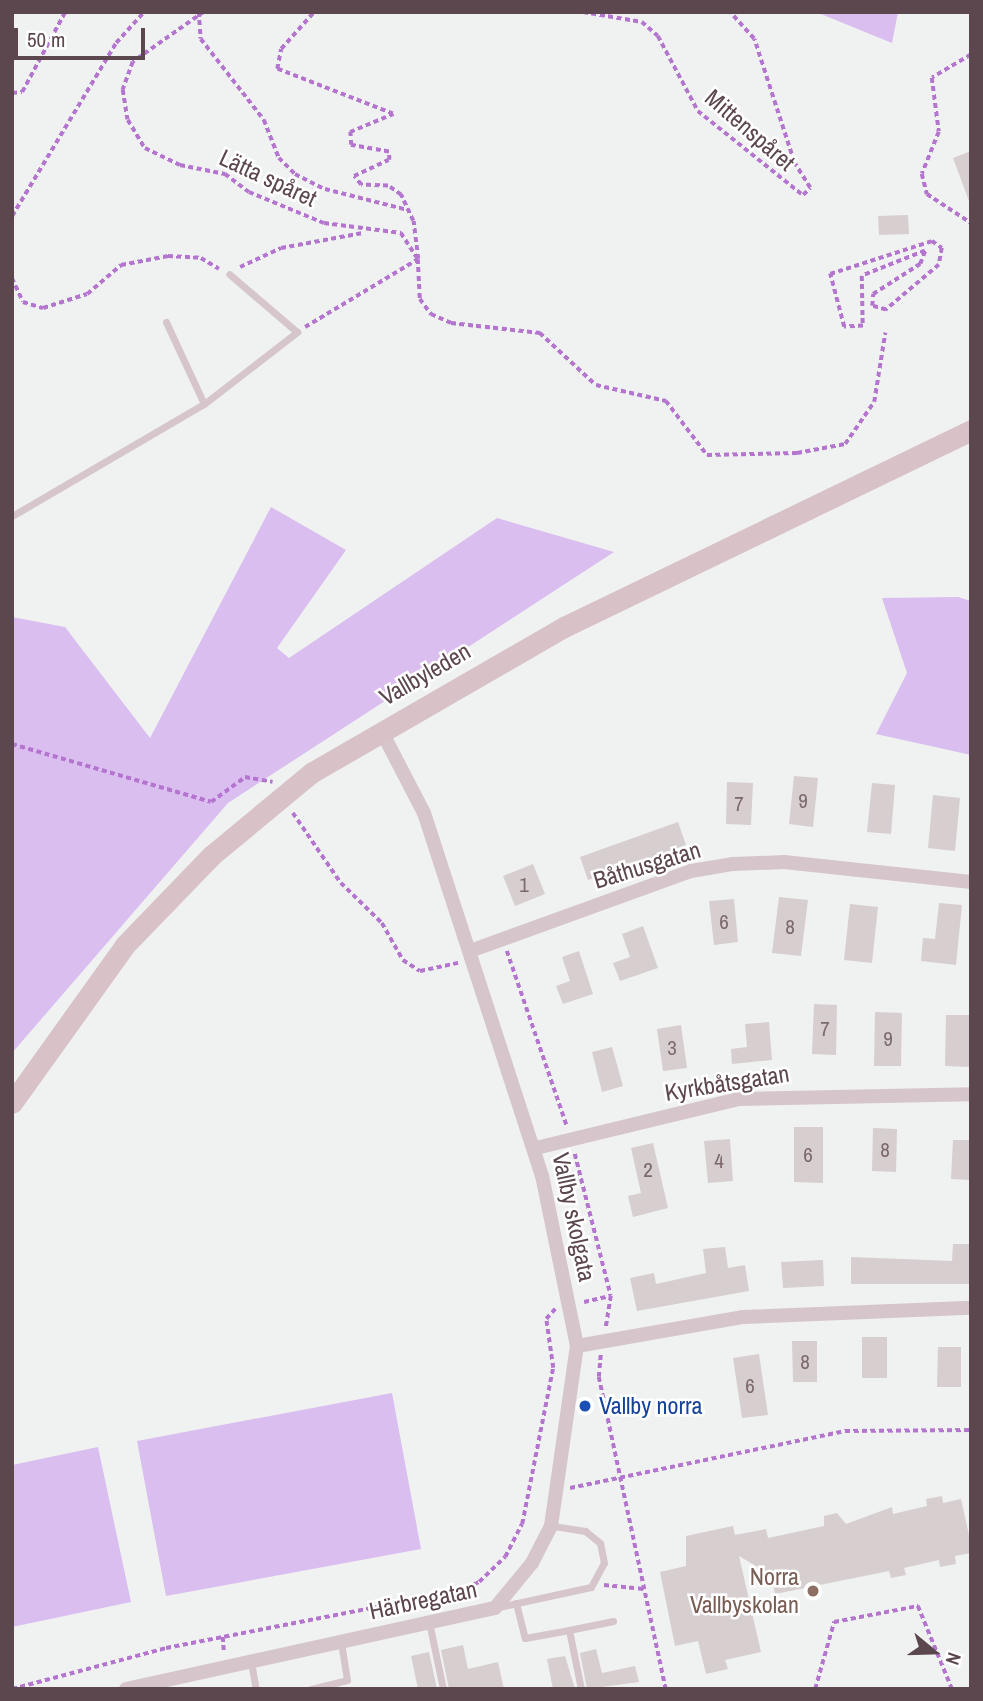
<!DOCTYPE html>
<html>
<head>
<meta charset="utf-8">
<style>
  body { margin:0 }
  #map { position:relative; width:983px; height:1701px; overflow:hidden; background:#eff2f0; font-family:"Archivo Narrow",sans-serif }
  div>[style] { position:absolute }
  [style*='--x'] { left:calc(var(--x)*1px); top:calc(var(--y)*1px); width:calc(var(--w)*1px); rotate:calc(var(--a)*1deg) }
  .green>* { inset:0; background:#dbbef0 }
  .building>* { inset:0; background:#d7ced0 }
  .path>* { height:3.5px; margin-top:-1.75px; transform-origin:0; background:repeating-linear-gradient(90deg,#b475ce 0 5px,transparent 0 8.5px) }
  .service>* { height:7px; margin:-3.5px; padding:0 3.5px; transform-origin:3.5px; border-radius:3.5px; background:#d6c6cc }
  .minor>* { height:14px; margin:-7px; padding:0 7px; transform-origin:7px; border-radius:7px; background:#d6c6cc }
  .secondary>* { height:21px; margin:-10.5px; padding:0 10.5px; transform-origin:10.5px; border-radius:10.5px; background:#d8c2c8 }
  .dots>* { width:19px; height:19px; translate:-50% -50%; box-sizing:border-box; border:4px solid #fff; border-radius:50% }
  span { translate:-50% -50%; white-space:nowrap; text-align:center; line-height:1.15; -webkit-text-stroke:5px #fff; paint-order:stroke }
  .number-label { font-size:21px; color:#7c696e }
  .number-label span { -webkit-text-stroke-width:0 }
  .street-label { font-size:24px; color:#5d474e }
  .transit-label { font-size:24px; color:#164399 }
  .left { translate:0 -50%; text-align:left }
  .education-label { font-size:24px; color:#785e54 }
  .right { translate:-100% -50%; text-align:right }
  .frame { position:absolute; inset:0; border:14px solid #5d474e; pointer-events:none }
  .north { position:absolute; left:899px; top:1617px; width:70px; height:70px; -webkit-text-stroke:5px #fff; paint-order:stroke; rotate:109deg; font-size:19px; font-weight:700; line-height:28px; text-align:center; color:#5d474e }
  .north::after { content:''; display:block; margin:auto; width:24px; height:32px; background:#5d474e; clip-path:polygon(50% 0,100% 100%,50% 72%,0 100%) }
  .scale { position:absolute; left:14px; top:28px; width:131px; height:32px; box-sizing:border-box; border:4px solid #5d474e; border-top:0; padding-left:9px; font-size:21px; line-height:24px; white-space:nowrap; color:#5d474e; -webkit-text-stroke:5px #fff; paint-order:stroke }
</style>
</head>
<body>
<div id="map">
  <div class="green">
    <div style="clip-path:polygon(816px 12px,898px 12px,892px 43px)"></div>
    <div style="clip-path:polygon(271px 507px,346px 550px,277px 648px,289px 658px,497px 518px,614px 552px,228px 803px,12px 1053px,12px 617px,65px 627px,150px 738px)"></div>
    <div style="clip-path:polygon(958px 597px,971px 601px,971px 755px,876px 734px,907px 673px,882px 598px)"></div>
    <div style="clip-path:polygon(392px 1393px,421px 1549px,166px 1596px,137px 1441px)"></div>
    <div style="clip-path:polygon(98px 1447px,131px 1602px,12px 1627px,12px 1465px)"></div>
  </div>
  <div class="building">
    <div style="clip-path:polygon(971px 151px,971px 200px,969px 201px,953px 158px)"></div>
    <div style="clip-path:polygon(908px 215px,909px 234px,879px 235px,878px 216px)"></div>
    <div style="clip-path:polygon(794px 776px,818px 778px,813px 827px,789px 824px)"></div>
    <div style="clip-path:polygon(727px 782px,753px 783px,751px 825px,726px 824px)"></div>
    <div style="clip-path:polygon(872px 783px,895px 785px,891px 834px,867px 832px)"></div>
    <div style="clip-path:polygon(933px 795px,960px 798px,955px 851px,928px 848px)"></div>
    <div style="clip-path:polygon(678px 822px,686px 845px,588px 880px,580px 857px)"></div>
    <div style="clip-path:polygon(533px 864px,545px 894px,515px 906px,503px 876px)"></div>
    <div style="clip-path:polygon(779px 897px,808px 900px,801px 956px,772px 953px)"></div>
    <div style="clip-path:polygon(734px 899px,738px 942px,714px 945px,709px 901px)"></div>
    <div style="clip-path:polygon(939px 903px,962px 905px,956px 965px,921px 961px,923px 938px,935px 939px)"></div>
    <div style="clip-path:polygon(850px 904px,878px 907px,872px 963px,844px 960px)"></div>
    <div style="clip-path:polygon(643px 926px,658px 968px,620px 981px,613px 963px,630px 957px,622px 934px)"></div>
    <div style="clip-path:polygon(579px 951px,593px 994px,563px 1004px,556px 986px,570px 981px,562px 957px)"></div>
    <div style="clip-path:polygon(814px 1004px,837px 1005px,836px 1055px,812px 1054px)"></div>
    <div style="clip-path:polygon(875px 1012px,902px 1013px,901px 1066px,874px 1066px)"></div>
    <div style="clip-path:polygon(946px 1015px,971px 1015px,971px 1067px,945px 1066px)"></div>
    <div style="clip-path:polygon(769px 1022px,772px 1060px,732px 1064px,731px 1049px,747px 1047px,745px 1024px)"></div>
    <div style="clip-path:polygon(681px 1025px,687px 1068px,663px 1071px,657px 1029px)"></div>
    <div style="clip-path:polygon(612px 1047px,623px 1086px,602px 1092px,592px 1052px)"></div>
    <div style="clip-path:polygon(794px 1127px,823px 1127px,823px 1183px,794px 1182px)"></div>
    <div style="clip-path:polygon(873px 1128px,897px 1129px,896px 1172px,872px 1171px)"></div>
    <div style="clip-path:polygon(730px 1139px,733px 1181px,708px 1183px,704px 1141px)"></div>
    <div style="clip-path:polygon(953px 1140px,971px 1140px,971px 1180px,951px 1179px)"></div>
    <div style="clip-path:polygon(653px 1143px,668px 1208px,633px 1217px,628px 1196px,641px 1193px,631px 1148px)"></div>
    <div style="clip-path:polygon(953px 1244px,970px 1244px,969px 1284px,851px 1284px,851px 1257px,952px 1261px)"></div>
    <div style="clip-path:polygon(725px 1247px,728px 1268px,745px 1265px,749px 1291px,637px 1311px,630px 1278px,654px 1273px,656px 1284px,706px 1273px,703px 1249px)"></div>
    <div style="clip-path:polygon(823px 1260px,824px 1286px,783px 1288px,781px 1262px)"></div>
    <div style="clip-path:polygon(862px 1337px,887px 1337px,887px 1378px,862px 1378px)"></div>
    <div style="clip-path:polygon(792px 1341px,817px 1341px,817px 1382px,793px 1382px)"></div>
    <div style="clip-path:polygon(938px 1347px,961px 1347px,961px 1387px,937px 1387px)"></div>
    <div style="clip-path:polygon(759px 1354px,768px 1415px,742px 1418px,733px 1358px)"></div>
    <div style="clip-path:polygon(942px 1496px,943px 1503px,961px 1499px,971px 1544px,971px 1553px,955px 1556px,956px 1564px,940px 1567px,939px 1560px,904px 1568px,906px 1575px,891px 1578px,889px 1571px,775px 1594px,771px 1575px,739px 1556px,761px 1652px,725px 1660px,728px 1669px,706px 1674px,698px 1641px,675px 1646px,660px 1572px,686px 1566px,686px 1536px,733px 1526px,735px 1535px,766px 1529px,768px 1538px,824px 1526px,824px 1516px,837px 1513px,846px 1524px,892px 1507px,893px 1514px,927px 1506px,926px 1499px)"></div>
    <div style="clip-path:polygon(463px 1645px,468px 1669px,498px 1662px,504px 1689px,449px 1689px,441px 1650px)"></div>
    <div style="clip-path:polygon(596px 1649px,602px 1673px,635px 1666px,639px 1682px,587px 1689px,580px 1653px)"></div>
    <div style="clip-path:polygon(429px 1652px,437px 1689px,418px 1689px,411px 1656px)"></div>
    <div style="clip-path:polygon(565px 1656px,575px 1689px,553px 1689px,547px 1659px)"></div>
  </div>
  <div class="path">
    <div style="--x:199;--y:12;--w:27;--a:86"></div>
    <div style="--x:201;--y:39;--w:103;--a:52.1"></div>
    <div style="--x:264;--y:120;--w:41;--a:68.5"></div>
    <div style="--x:279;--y:158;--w:23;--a:45"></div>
    <div style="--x:295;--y:174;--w:34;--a:27"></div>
    <div style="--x:325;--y:189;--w:86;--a:14.2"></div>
    <div style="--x:204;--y:12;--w:87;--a:144.8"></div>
    <div style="--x:133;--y:62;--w:30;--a:110"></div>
    <div style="--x:123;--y:90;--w:30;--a:81"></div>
    <div style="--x:128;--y:120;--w:33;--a:59"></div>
    <div style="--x:145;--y:148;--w:39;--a:26"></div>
    <div style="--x:180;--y:165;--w:46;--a:11.3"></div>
    <div style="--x:225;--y:174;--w:30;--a:37"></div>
    <div style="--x:249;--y:192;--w:81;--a:22.5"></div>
    <div style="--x:324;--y:223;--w:78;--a:7.4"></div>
    <div style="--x:401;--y:233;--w:31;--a:57"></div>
    <div style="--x:418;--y:259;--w:40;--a:87.1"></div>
    <div style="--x:420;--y:299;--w:19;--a:54"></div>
    <div style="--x:431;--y:314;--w:22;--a:24"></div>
    <div style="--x:451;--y:323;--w:90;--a:6.4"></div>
    <div style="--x:540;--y:333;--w:76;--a:42.9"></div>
    <div style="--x:596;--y:385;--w:72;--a:12.9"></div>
    <div style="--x:666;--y:401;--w:68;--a:52.8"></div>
    <div style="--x:707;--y:455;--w:90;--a:-1.3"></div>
    <div style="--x:797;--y:453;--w:49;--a:-10.6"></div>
    <div style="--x:845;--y:444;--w:51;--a:-55.4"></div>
    <div style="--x:874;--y:402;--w:70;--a:-80.9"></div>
    <div style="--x:583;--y:12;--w:60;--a:9.6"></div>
    <div style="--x:642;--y:22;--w:21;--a:41"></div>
    <div style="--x:658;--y:36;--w:85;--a:61.9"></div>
    <div style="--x:698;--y:111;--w:134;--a:38.7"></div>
    <div style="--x:803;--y:195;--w:10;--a:-45"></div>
    <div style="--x:810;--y:188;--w:31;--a:-122"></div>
    <div style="--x:794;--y:162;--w:129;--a:-108"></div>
    <div style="--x:754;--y:39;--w:36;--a:-132"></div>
    <div style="--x:971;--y:55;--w:45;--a:149.5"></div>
    <div style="--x:932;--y:78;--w:54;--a:82.6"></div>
    <div style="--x:939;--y:132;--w:45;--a:112"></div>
    <div style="--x:922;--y:174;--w:21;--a:76"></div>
    <div style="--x:927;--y:194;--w:53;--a:33.4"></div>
    <div style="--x:12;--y:93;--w:10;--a:-6"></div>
    <div style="--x:22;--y:92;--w:91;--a:-61.7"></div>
    <div style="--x:12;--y:216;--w:202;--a:-59"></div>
    <div style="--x:116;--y:43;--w:42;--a:-47.9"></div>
    <div style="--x:932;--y:241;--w:12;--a:35"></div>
    <div style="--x:942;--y:248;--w:17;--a:100"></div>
    <div style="--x:939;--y:265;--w:70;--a:139.7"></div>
    <div style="--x:886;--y:310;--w:15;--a:-164"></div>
    <div style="--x:872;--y:306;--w:12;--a:-85"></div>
    <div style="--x:873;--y:294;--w:56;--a:-32.6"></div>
    <div style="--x:920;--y:264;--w:14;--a:-69"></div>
    <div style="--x:925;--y:251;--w:68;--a:158.4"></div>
    <div style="--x:862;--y:276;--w:50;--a:88.9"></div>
    <div style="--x:863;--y:326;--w:19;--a:177"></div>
    <div style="--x:844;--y:327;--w:55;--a:-104.8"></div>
    <div style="--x:830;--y:274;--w:107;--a:-17.9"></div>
    <div style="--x:240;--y:267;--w:45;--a:-24.9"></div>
    <div style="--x:281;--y:248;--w:83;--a:-10.4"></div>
    <div style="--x:12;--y:278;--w:26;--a:65"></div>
    <div style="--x:23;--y:302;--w:21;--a:17"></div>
    <div style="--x:43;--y:308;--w:46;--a:-17.7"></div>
    <div style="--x:87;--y:294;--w:45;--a:-40.5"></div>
    <div style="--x:121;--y:265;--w:48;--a:-10.8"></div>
    <div style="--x:168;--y:256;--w:33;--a:3"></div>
    <div style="--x:201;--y:258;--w:21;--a:31"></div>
    <div style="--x:305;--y:327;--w:132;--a:-31"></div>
    <div style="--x:418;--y:259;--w:38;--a:-97"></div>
    <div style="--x:413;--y:221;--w:29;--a:-115"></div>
    <div style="--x:401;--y:195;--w:16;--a:-145"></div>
    <div style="--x:388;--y:186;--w:27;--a:-178"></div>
    <div style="--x:361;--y:185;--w:11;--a:-128"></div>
    <div style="--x:354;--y:176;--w:38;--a:-25"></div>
    <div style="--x:389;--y:160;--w:8;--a:-90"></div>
    <div style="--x:389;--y:152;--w:39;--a:-170"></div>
    <div style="--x:351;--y:145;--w:13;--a:-94"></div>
    <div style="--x:350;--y:132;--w:47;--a:-22.7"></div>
    <div style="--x:393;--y:114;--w:124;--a:-158.8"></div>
    <div style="--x:277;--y:69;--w:20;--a:-79"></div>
    <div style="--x:281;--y:49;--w:50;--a:-48.3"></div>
    <div style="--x:12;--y:744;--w:207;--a:16.2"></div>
    <div style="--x:211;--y:802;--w:42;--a:-36.3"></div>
    <div style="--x:245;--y:777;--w:28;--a:10"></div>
    <div style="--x:293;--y:813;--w:85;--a:55.6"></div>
    <div style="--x:341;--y:883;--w:57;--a:44.3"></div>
    <div style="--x:382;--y:923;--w:43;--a:60.4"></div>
    <div style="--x:403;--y:960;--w:20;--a:33"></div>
    <div style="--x:420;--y:971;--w:39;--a:-12"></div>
    <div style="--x:507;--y:951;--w:185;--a:71.1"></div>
    <div style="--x:575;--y:1154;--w:146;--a:75.8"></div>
    <div style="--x:611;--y:1296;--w:31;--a:99"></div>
    <div style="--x:584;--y:1302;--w:28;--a:-13"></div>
    <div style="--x:601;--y:1355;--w:22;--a:95"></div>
    <div style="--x:599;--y:1377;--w:319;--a:77.9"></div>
    <div style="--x:570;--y:1488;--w:281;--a:-11.7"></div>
    <div style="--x:845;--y:1431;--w:126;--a:-0.5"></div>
    <div style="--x:604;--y:1585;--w:40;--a:5.7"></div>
    <div style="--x:223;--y:1637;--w:15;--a:86"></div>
    <div style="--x:12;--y:1689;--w:159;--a:-14.9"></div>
    <div style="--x:166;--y:1648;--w:298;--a:-11"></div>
    <div style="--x:458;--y:1591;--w:23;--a:-23"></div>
    <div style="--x:479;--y:1582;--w:36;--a:-44"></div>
    <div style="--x:505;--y:1557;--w:37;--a:-63"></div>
    <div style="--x:522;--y:1524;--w:159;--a:-78.8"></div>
    <div style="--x:553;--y:1368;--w:49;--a:-98.1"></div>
    <div style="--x:546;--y:1319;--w:15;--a:-48"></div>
    <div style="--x:815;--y:1689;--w:70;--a:-74.2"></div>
    <div style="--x:834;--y:1622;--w:86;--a:-10.8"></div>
    <div style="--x:918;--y:1606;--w:90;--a:67.7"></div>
  </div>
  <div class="service">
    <div style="--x:166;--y:322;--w:90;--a:65.1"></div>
    <div style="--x:12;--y:516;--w:222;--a:-30.3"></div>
    <div style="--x:204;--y:404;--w:118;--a:-37.7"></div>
    <div style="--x:297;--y:332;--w:89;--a:-139.5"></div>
    <div style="--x:516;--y:1603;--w:36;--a:76"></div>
    <div style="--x:525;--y:1638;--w:45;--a:-10.3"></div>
    <div style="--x:569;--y:1630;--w:60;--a:78.5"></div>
    <div style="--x:499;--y:1607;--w:94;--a:-12.3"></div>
    <div style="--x:591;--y:1587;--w:27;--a:-62"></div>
    <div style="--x:604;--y:1563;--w:20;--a:-101"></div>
    <div style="--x:600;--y:1543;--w:19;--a:-141"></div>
    <div style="--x:585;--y:1531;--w:33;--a:-171"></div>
    <div style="--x:429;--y:1622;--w:68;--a:78.2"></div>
    <div style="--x:569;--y:1630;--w:45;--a:-11.6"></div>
    <div style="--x:251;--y:1662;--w:27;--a:80"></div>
    <div style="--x:311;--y:1689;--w:37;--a:-14"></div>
    <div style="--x:347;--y:1680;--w:38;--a:-99"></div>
  </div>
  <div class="minor">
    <div style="--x:470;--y:951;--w:235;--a:-19.9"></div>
    <div style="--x:691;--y:871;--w:43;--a:-9.5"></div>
    <div style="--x:733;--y:864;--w:51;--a:-2.2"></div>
    <div style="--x:784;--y:862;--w:188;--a:6.1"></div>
    <div style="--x:536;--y:1148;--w:209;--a:-13.6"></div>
    <div style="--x:739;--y:1099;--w:232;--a:-1.2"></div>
    <div style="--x:577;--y:1346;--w:169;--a:-9.9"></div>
    <div style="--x:743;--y:1317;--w:228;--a:-2.3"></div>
    <div style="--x:126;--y:1689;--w:378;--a:-12.4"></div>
    <div style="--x:495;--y:1608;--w:58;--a:-50.6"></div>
    <div style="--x:532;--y:1563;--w:42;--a:-62.8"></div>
    <div style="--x:551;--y:1526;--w:182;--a:-81.8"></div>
    <div style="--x:577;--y:1346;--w:174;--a:-101.6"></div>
    <div style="--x:542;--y:1176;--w:382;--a:-108"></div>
    <div style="--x:424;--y:813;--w:93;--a:-117.4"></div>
  </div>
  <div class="secondary">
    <div style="--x:12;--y:1103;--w:194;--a:-54.4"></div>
    <div style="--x:125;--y:945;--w:125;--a:-46"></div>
    <div style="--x:212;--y:855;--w:129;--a:-39.6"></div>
    <div style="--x:311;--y:773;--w:292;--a:-30"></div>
    <div style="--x:564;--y:627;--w:452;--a:-25.8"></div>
  </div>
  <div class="dots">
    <div style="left:585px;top:1406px;background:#1a4fb4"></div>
    <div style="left:813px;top:1591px;background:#8d6e63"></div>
  </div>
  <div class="number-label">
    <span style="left:803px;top:801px">9</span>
    <span style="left:739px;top:804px">7</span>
    <span style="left:524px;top:885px">1</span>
    <span style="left:724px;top:922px">6</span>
    <span style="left:790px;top:927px">8</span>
    <span style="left:825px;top:1029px">7</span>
    <span style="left:888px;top:1039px">9</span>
    <span style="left:672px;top:1048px">3</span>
    <span style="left:885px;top:1150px">8</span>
    <span style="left:808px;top:1155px">6</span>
    <span style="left:719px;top:1161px">4</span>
    <span style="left:648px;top:1170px">2</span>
    <span style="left:805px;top:1362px">8</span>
    <span style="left:750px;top:1386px">6</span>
  </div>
  <div class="street-label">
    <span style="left:750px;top:130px;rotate:41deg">Mittenspåret</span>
    <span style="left:268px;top:178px;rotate:25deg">Lätta spåret</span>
    <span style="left:425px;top:674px;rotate:-30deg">Vallbyleden</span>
    <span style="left:647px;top:865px;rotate:-17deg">Båthusgatan</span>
    <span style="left:727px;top:1083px;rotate:-9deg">Kyrkbåtsgatan</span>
    <span style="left:574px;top:1217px;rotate:78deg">Vallby skolgata</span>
    <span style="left:423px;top:1600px;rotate:-12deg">Härbregatan</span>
  </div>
  <div class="transit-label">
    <span class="left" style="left:599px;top:1406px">Vallby norra</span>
  </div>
  <div class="education-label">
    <span class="right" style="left:799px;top:1591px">Norra<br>Vallbyskolan</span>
  </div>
  <div class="frame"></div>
  <div class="north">N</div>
  <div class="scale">50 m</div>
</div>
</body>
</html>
